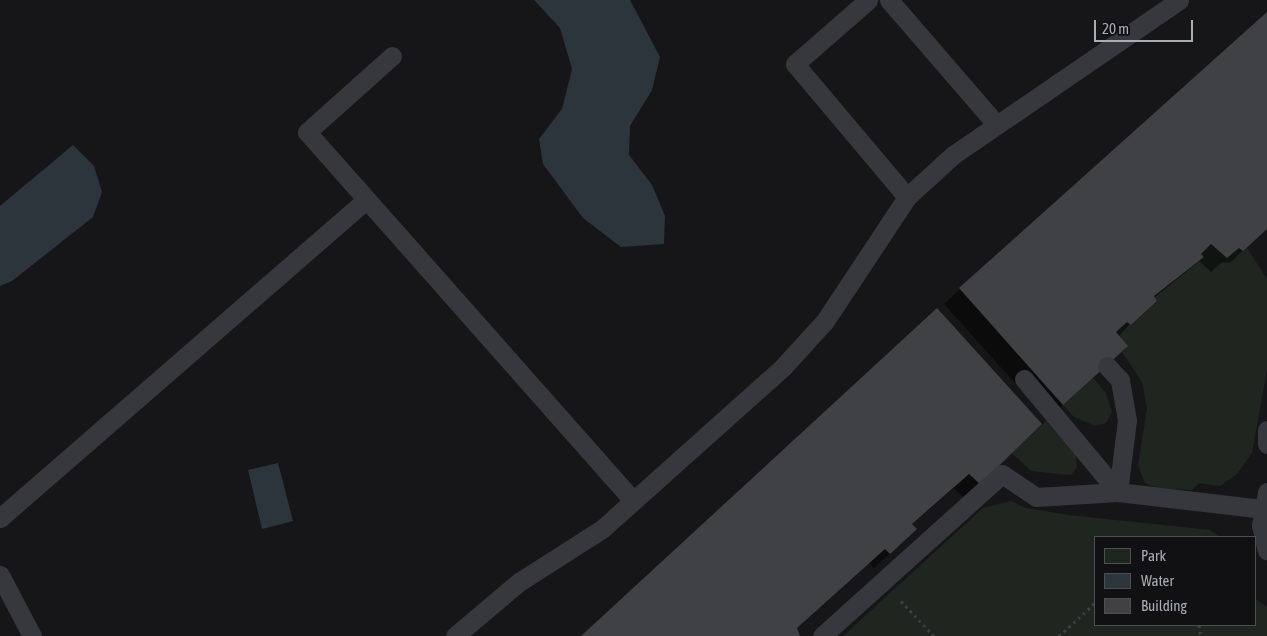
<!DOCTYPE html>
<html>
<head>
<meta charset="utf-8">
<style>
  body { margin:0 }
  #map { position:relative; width:1267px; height:636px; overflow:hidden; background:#161618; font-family:"Asap Condensed",sans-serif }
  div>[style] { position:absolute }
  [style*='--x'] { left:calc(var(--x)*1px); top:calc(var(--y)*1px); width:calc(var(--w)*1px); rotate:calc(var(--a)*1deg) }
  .green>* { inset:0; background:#1e261f }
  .water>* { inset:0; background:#2c353c }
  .shadow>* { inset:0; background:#0007 }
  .building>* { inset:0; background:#404145 }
  .path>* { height:3px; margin-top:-1.5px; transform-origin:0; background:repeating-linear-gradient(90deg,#3d3f44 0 2.5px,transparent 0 6.5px) }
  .service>* { height:19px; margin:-9.5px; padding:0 9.5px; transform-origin:9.5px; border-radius:9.5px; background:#37383d }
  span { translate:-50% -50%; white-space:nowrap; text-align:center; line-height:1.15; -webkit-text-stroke:5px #111113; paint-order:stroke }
  .legend { position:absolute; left:1094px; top:536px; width:162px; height:90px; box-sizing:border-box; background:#111113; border:1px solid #4d4f55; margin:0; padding:6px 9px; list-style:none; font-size:15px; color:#a8adb8 }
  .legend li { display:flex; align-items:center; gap:10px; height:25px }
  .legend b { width:25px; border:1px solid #4d4f55 }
  .scale { position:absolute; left:1094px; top:20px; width:99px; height:22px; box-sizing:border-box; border:2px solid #a8adb8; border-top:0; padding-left:6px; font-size:15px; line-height:18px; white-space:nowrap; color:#a8adb8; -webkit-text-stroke:4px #111113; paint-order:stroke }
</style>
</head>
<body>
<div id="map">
  <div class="green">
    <div style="clip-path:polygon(1211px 244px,1227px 258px,1239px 248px,1247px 248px,1267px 279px,1267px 370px,1252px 453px,1237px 474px,1220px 486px,1199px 483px,1192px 490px,1157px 488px,1145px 483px,1138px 465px,1147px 408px,1142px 382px,1122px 352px,1128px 346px,1116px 332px,1127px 322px,1132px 325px,1157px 301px,1154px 296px,1204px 258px,1201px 254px)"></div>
    <div style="clip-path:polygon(1093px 378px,1106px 393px,1112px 412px,1106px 423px,1095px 426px,1074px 417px,1063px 405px)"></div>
    <div style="clip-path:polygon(1046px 421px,1076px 455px,1077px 468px,1071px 475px,1031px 471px,1012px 453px)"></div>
    <div style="clip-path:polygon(1011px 501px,1026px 508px,1069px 515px,1210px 530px,1220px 537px,1096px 537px,1096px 625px,1256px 625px,1256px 599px,1267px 607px,1267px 636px,843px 636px,983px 508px)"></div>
  </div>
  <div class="water">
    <div style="clip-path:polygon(534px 0,630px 0,660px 57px,652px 90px,630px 126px,629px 155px,652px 185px,665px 216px,664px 244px,621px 247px,583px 218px,543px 164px,539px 139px,562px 109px,572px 69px,560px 28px)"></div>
    <div style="clip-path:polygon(73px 145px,94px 166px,102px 192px,93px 217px,12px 281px,0 286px,0 206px)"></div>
    <div style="clip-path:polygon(278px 463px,293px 521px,262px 529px,248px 470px)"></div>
  </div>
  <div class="shadow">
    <div style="clip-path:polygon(1267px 14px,1267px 227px,1230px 263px,1222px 262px,1211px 272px,1199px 261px,1154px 298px,1119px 336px,1111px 361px,1047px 419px,944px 304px)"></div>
    <div style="clip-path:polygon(1041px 424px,964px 498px,954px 488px,911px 525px,900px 544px,874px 568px,869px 563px,796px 629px,798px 636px,583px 636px)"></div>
  </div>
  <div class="building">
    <div style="clip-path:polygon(1267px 12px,1267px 229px,1243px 251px,1239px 248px,1227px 258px,1211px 244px,1201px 254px,1204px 257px,1154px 296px,1157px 301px,1131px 325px,1127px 322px,1116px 332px,1128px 346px,1063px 405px,959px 288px)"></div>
    <div style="clip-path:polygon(937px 308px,1042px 424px,980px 484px,969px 474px,912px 524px,917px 529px,890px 554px,885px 549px,797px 628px,800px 636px,581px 636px)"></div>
  </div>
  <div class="path">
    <div style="--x:901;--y:601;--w:48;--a:46.7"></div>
    <div style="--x:1199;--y:625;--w:11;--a:80"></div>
    <div style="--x:1059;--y:636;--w:50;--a:-42.6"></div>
  </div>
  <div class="service">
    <div style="--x:868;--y:0;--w:97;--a:138.8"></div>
    <div style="--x:795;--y:64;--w:174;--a:49.9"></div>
    <div style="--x:889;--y:0;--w:162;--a:49.2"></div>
    <div style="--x:392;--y:56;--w:114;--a:138.2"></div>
    <div style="--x:307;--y:132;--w:492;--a:48.5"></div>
    <div style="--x:1107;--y:366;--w:19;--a:47"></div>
    <div style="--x:1120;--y:380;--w:41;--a:80.1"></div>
    <div style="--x:1127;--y:420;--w:73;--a:97.1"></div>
    <div style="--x:1024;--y:379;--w:147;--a:50.2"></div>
    <div style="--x:1267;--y:430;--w:14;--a:90"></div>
    <div style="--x:1267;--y:492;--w:34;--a:100"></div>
    <div style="--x:1261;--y:525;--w:26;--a:77"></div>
    <div style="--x:0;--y:518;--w:483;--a:-41"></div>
    <div style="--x:0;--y:575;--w:69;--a:62.3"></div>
    <div style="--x:455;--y:636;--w:84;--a:-40.2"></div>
    <div style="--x:519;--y:582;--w:98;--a:-32.6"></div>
    <div style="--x:602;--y:529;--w:243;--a:-41.8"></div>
    <div style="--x:783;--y:367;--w:62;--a:-47.6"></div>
    <div style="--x:825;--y:321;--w:149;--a:-56.5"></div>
    <div style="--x:907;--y:197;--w:62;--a:-42.4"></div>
    <div style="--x:953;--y:155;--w:274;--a:-34.4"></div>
    <div style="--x:822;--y:636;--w:242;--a:-42"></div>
    <div style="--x:1002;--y:474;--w:41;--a:34.1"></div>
    <div style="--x:1036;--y:497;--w:82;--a:-3.5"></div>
    <div style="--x:1118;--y:492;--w:145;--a:6.7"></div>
  </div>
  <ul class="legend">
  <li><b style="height:14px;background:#1e261f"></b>Park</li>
  <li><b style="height:14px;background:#2c353c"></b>Water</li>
  <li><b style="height:14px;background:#404145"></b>Building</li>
  </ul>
  <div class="scale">20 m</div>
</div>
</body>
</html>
